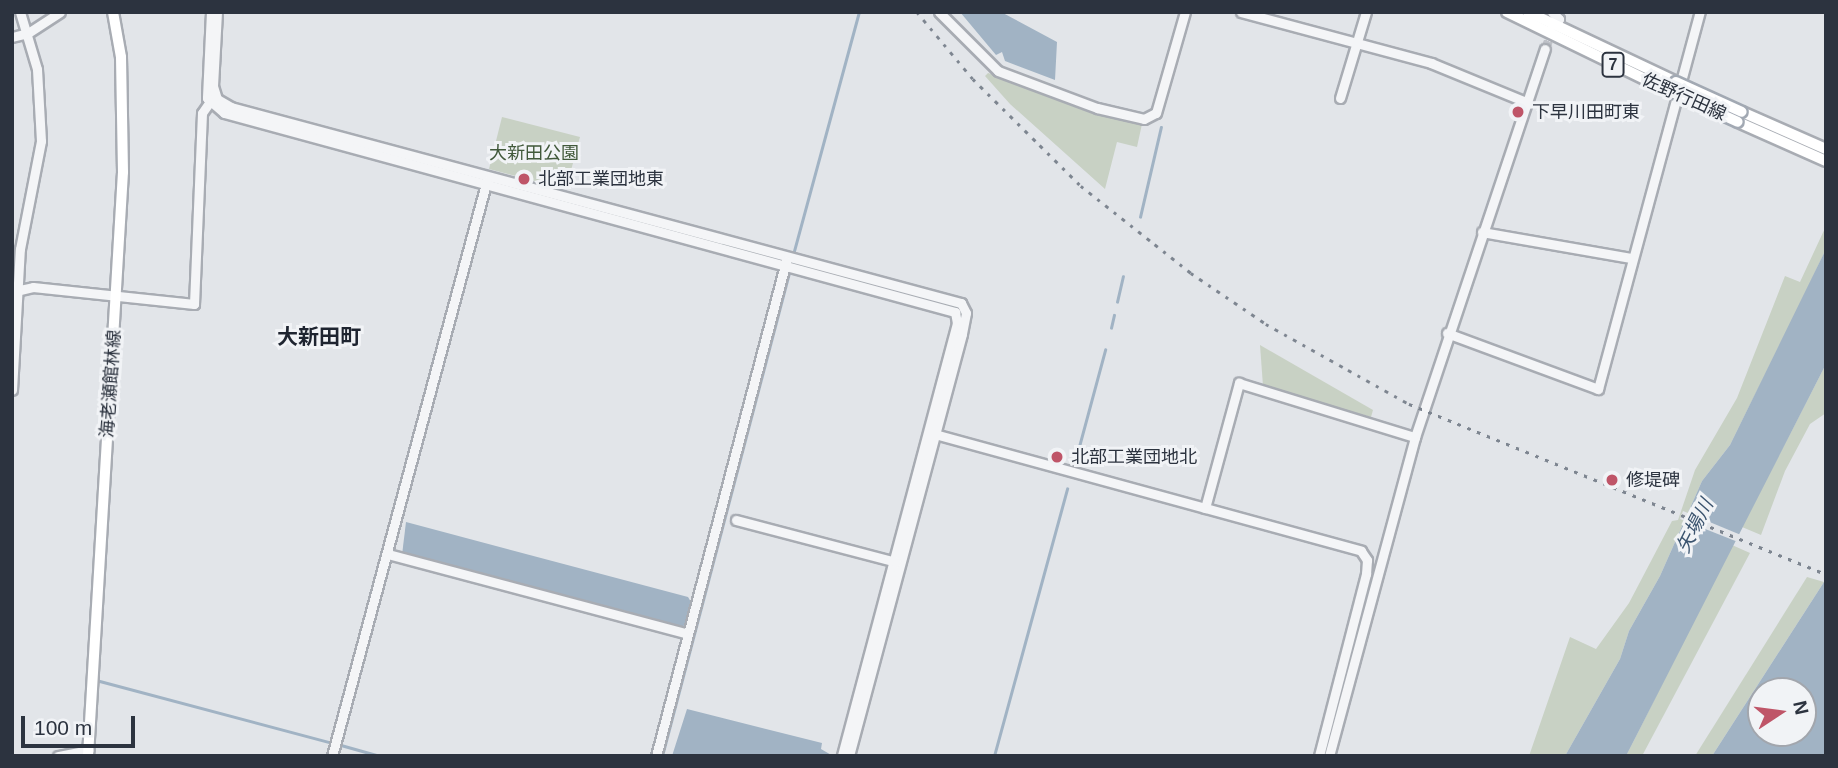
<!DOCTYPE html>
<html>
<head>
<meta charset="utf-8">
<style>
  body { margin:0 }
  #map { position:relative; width:1838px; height:768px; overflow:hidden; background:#e2e5e9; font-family:Arial,"Noto Sans JP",sans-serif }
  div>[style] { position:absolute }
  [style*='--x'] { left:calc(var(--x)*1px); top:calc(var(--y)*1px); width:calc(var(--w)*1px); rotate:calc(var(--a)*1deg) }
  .green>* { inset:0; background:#c8d1c4 }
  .water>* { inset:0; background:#a1b3c4 }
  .pier>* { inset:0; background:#e2e5e9 }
  .stream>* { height:2.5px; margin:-1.25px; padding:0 1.25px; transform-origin:1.25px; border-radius:1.25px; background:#a1b3c4 }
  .minor-tunnel>* { height:9px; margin-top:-4.5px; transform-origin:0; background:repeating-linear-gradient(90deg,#bec1c7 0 9px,transparent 0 13.5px) }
  .roads { filter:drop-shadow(2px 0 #a8acb3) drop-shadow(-2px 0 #a8acb3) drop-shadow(0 2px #a8acb3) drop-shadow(0 -2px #a8acb3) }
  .minor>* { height:9px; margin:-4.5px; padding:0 4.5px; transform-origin:4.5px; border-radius:4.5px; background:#f4f5f7 }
  .major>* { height:10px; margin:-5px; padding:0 5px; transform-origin:5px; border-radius:5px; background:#fff }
  .rail>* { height:2.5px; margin-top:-1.25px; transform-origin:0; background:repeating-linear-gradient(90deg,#7d8590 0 3.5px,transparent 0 10.5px) }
  .bridges { filter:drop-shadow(2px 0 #a2a9b3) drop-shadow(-2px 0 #a2a9b3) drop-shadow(0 2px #a2a9b3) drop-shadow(0 -2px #a2a9b3) }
  .major-bridge>* { height:10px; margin:-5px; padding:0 5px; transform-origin:5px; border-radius:5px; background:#fff }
  .dots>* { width:19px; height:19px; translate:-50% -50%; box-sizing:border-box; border:4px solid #f1f3f6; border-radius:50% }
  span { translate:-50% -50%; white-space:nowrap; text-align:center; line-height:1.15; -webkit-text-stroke:6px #f1f3f6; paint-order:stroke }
  .shield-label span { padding:2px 5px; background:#f1f3f6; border:2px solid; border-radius:5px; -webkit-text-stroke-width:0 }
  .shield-label { font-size:16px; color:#2c333f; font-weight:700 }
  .street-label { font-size:18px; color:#2c333f }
  .poi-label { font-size:18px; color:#2c333f }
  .left { translate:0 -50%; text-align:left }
  .park-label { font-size:18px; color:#41593b }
  .water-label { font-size:19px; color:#3a536e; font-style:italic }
  .quarter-label { font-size:21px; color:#1e2430; font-weight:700 }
  .frame { position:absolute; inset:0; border:14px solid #2c333f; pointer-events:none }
  .north { position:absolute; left:1747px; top:677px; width:70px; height:70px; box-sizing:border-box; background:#f1f3f6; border:2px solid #a2a6ad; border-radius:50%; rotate:77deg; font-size:19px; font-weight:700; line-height:28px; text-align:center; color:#2c333f }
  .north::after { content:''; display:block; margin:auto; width:24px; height:32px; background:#bf5568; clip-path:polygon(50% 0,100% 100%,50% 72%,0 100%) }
  .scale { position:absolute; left:21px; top:716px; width:114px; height:32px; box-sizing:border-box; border:4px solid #2c333f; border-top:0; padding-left:9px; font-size:21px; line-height:24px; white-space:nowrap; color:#2c333f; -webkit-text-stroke:5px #f1f3f6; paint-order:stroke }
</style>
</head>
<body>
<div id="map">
  <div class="green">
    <div style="clip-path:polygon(988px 73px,1142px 124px,1137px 147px,1117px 142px,1105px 189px,1010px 104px,985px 76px)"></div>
    <div style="clip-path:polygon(502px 117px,580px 137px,566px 189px,489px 169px)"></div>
    <div style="clip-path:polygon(1826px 226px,1826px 249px,1801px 302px,1730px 445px,1702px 481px,1660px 576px,1629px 631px,1620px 659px,1565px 756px,1529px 756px,1570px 637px,1596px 649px,1629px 603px,1672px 521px,1678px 520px,1695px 470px,1737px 398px,1785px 276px,1800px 282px)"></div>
    <div style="clip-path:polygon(1260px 345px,1373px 410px,1371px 417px,1263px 386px)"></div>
    <div style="clip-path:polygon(1826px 364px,1826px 413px,1810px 424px,1785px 471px,1761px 535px,1742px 527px)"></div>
    <div style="clip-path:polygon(1732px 545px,1750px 553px,1642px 756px,1626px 756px)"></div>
    <div style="clip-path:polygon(1807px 577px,1824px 582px,1712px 756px,1695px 756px)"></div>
  </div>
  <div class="water">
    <div style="clip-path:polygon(960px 12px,1001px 12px,1057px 42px,1055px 80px,1005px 61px,1002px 52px,996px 55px)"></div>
    <div style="clip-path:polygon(1826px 249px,1826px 364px,1626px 756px,1565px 756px,1620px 659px,1629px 631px,1660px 576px,1702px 481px,1730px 445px)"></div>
    <div style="clip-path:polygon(406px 522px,688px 597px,691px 602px,685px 625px,680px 628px,402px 555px)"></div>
    <div style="clip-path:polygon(evenodd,1826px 579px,1826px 756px,1712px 756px,1824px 582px,1826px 579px,1803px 691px,1803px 733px,1761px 733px,1761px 691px,1803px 691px)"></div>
    <div style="clip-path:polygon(687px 709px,822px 743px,821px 749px,833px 756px,672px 756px)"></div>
  </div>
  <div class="pier">
    <div style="clip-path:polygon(1683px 511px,1741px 535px,1738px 542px,1680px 519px)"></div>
  </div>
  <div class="stream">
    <div style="--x:1140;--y:217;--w:92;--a:-76.9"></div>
    <div style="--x:794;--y:251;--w:248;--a:-74.8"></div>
    <div style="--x:1117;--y:302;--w:26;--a:-77"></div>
    <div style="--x:1111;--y:328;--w:13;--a:-77"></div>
    <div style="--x:1418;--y:414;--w:315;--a:-71.5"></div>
    <div style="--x:1077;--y:454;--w:108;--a:-74.9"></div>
    <div style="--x:1348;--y:667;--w:231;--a:-74.7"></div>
    <div style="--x:96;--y:680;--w:241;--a:14.9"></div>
    <div style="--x:341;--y:745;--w:41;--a:15.8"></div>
    <div style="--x:662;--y:756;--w:504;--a:-75.27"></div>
    <div style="--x:994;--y:756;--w:277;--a:-74.7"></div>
  </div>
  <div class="minor-tunnel">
    <div style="--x:1545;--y:49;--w:40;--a:-68"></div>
  </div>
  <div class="roads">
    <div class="minor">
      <div style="--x:211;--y:12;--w:86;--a:92.7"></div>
      <div style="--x:207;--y:98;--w:23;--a:41"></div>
      <div style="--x:224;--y:113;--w:758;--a:15.23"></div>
      <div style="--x:955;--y:312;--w:11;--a:80"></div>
      <div style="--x:957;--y:323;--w:448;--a:104.9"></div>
      <div style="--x:217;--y:12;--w:74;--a:93.1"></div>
      <div style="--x:213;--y:86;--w:14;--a:73"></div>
      <div style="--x:217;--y:99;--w:16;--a:30"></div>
      <div style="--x:231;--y:107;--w:756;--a:15.03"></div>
      <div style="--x:961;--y:303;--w:11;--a:63"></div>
      <div style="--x:966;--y:313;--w:21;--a:101"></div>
      <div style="--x:962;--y:334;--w:437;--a:105"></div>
      <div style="--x:939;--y:12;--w:83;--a:45"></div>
      <div style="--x:998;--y:71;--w:106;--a:20.5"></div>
      <div style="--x:1097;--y:108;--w:48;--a:13.2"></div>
      <div style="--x:1144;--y:119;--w:13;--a:-27"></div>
      <div style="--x:1156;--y:113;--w:105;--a:-74"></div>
      <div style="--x:1241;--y:12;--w:197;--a:15"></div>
      <div style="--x:1431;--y:63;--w:103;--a:22.3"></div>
      <div style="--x:1552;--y:12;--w:10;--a:45"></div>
      <div style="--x:1559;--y:19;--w:9;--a:139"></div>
      <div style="--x:12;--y:37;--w:16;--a:-14"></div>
      <div style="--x:28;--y:33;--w:38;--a:-33"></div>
      <div style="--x:1340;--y:98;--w:90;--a:-73.2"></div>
      <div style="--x:1482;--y:232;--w:151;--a:9.9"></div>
      <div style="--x:20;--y:290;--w:13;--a:-13"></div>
      <div style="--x:33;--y:287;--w:162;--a:6"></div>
      <div style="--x:194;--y:304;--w:191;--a:-87.6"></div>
      <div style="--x:202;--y:113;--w:12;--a:-55"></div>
      <div style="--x:1447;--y:333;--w:161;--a:20.3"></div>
      <div style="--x:1598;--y:389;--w:391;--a:-74.9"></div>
      <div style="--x:12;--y:390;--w:141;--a:-86.8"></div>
      <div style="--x:20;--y:249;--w:110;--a:-79"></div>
      <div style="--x:41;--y:141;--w:72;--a:-93.2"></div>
      <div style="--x:37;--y:69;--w:59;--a:-106.6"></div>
      <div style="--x:931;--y:433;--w:446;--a:15.3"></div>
      <div style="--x:1361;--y:551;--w:11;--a:56"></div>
      <div style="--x:1367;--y:560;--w:14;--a:94"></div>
      <div style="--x:1366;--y:574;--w:188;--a:104.5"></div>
      <div style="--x:1205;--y:508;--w:130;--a:-74.8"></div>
      <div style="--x:1239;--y:383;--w:184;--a:17.1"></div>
      <div style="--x:736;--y:520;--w:165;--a:14.7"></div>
      <div style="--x:388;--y:554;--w:310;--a:14.9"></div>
      <div style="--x:58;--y:756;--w:31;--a:-11"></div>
      <div style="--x:332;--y:756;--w:596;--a:-74.94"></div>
      <div style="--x:656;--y:756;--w:512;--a:-75.28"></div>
      <div style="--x:1329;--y:756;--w:330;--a:-74.9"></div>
      <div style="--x:1415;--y:437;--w:409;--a:-71.5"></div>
    </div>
    <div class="major">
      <div style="--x:1507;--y:12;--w:183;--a:25.9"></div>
      <div style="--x:1528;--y:12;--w:164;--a:25.3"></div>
      <div style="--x:1742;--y:112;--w:92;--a:23.8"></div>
      <div style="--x:1738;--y:122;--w:96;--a:23.9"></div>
      <div style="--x:88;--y:756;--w:585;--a:-86.57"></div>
      <div style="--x:123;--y:172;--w:115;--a:-91"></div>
      <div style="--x:121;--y:57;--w:46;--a:-100.1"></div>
    </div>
  </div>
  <div class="rail">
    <div style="--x:917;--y:12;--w:87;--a:50.1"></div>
    <div style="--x:973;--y:79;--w:152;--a:44.7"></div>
    <div style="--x:1081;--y:186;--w:140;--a:38.3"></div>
    <div style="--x:1191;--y:273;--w:91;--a:34.2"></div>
    <div style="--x:1266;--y:324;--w:164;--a:29.2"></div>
    <div style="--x:1409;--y:404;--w:450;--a:22.2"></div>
  </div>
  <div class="bridges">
    <div class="major-bridge">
      <div style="--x:1676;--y:82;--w:72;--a:24.4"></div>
      <div style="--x:1672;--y:92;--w:72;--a:24.4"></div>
    </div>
  </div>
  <div class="dots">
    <div style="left:1518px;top:112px;background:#bf5568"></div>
    <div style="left:524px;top:179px;background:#bf5568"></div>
    <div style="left:1057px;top:457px;background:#bf5568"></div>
    <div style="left:1612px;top:480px;background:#bf5568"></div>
  </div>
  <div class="shield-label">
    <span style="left:1613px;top:65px">7</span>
  </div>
  <div class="street-label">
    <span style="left:1684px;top:97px;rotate:24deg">佐野行田線</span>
    <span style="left:111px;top:384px;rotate:-86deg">海老瀬館林線</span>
  </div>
  <div class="poi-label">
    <span class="left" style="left:1532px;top:112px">下早川田町東</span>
    <span class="left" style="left:538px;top:179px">北部工業団地東</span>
    <span class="left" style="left:1071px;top:457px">北部工業団地北</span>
    <span class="left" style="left:1626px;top:480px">修堤碑</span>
  </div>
  <div class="park-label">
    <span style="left:534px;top:153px">大新田公園</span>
  </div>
  <div class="water-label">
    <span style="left:1695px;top:526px;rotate:-63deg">矢場川</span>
  </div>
  <div class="quarter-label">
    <span style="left:319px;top:337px">大新田町</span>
  </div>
  <div class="frame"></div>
  <div class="north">N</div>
  <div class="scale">100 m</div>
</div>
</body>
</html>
